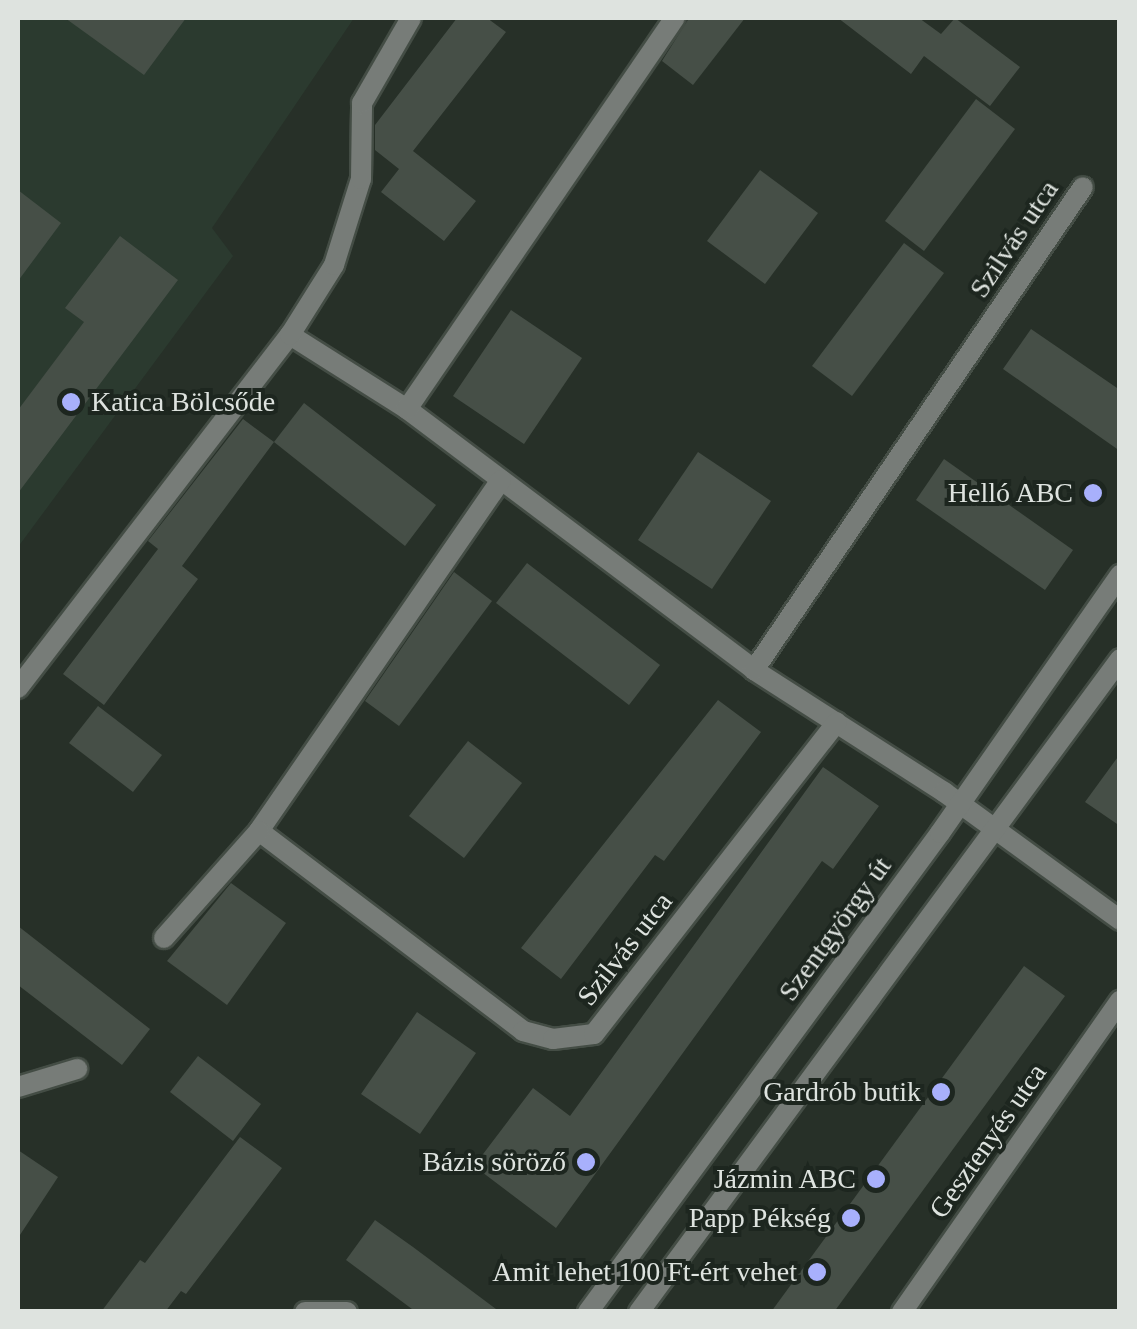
<!DOCTYPE html>
<html>
<head>
<meta charset="utf-8">
<style>
  body { margin:0 }
  #map { position:relative; width:1137px; height:1329px; overflow:hidden; background:#273028; font-family:"Times New Roman",serif }
  div>[style] { position:absolute }
  [style*='--x'] { left:calc(var(--x)*1px); top:calc(var(--y)*1px); width:calc(var(--w)*1px); rotate:calc(var(--a)*1deg) }
  .built>* { inset:0; background:#2b3a2f }
  .building>* { inset:0; background:#464f47 }
  .roads { filter:drop-shadow(2px 0 #444d45) drop-shadow(-2px 0 #444d45) drop-shadow(0 2px #444d45) drop-shadow(0 -2px #444d45) }
  .minor>* { height:20px; margin:-10px; padding:0 10px; transform-origin:10px; border-radius:10px; background:#777c78 }
  .dots>* { width:28px; height:28px; translate:-50% -50%; box-sizing:border-box; border:5px solid #1d261f; border-radius:50% }
  span { translate:-50% -50%; white-space:nowrap; text-align:center; line-height:1.15; -webkit-text-stroke:8px #1d261f; paint-order:stroke }
  .street-label { font-size:28px; color:#dee3df }
  .poi-label { font-size:28px; color:#dee3df }
  .left { translate:0 -50%; text-align:left }
  .right { translate:-100% -50%; text-align:right }
  .frame { position:absolute; inset:0; border:20px solid #dee3df; pointer-events:none }
</style>
</head>
<body>
<div id="map">
  <div class="built">
    <div style="clip-path:polygon(18px 18px,354px 18px,212px 228px,233px 256px,18px 547px)"></div>
  </div>
  <div class="building">
    <div style="clip-path:polygon(65px 18px,186px 18px,144px 75px)"></div>
    <div style="clip-path:polygon(457px 18px,487px 18px,506px 32px,413px 151px,476px 201px,444px 241px,381px 192px,399px 169px,375px 150px,375px 125px)"></div>
    <div style="clip-path:polygon(689px 18px,745px 18px,693px 85px,662px 61px)"></div>
    <div style="clip-path:polygon(838px 18px,919px 18px,941px 34px,955px 18px,1020px 67px,990px 106px,924px 56px,911px 74px)"></div>
    <div style="clip-path:polygon(976px 99px,1015px 129px,924px 251px,885px 221px)"></div>
    <div style="clip-path:polygon(760px 170px,818px 213px,765px 284px,707px 241px)"></div>
    <div style="clip-path:polygon(18px 190px,61px 223px,18px 281px)"></div>
    <div style="clip-path:polygon(120px 236px,178px 280px,18px 493px,18px 410px,84px 322px,65px 308px)"></div>
    <div style="clip-path:polygon(904px 243px,944px 273px,852px 396px,812px 366px)"></div>
    <div style="clip-path:polygon(511px 310px,582px 358px,524px 444px,453px 396px)"></div>
    <div style="clip-path:polygon(1031px 329px,1120px 390px,1120px 451px,1003px 369px)"></div>
    <div style="clip-path:polygon(304px 403px,436px 505px,405px 546px,274px 442px)"></div>
    <div style="clip-path:polygon(243px 419px,274px 442px,182px 566px,198px 579px,104px 705px,63px 674px,158px 549px,148px 541px)"></div>
    <div style="clip-path:polygon(698px 452px,771px 501px,712px 589px,638px 540px)"></div>
    <div style="clip-path:polygon(944px 459px,1073px 550px,1045px 590px,916px 500px)"></div>
    <div style="clip-path:polygon(527px 563px,660px 665px,629px 705px,496px 603px)"></div>
    <div style="clip-path:polygon(454px 572px,492px 601px,399px 726px,365px 701px)"></div>
    <div style="clip-path:polygon(718px 700px,761px 732px,664px 861px,655px 855px,561px 979px,521px 948px)"></div>
    <div style="clip-path:polygon(98px 706px,162px 755px,133px 792px,69px 743px)"></div>
    <div style="clip-path:polygon(468px 741px,522px 783px,464px 858px,409px 816px)"></div>
    <div style="clip-path:polygon(1120px 754px,1120px 826px,1085px 802px)"></div>
    <div style="clip-path:polygon(823px 767px,879px 806px,833px 869px,822px 861px,556px 1228px,474px 1166px,533px 1088px,570px 1116px)"></div>
    <div style="clip-path:polygon(231px 883px,286px 923px,227px 1005px,167px 961px)"></div>
    <div style="clip-path:polygon(18px 926px,150px 1029px,122px 1065px,18px 985px)"></div>
    <div style="clip-path:polygon(1024px 966px,1065px 996px,834px 1312px,771px 1312px)"></div>
    <div style="clip-path:polygon(417px 1012px,476px 1053px,420px 1134px,361px 1094px)"></div>
    <div style="clip-path:polygon(198px 1056px,261px 1104px,233px 1141px,170px 1092px)"></div>
    <div style="clip-path:polygon(240px 1137px,282px 1168px,186px 1294px,181px 1291px,165px 1312px,101px 1312px,140px 1260px,145px 1263px)"></div>
    <div style="clip-path:polygon(18px 1150px,58px 1177px,18px 1238px)"></div>
    <div style="clip-path:polygon(375px 1220px,413px 1247px,500px 1312px,416px 1312px,346px 1260px)"></div>
  </div>
  <div class="roads">
    <div class="minor">
      <div style="--x:290;--y:335;--w:138;--a:32.3"></div>
      <div style="--x:407;--y:409;--w:434;--a:36.9"></div>
      <div style="--x:754;--y:670;--w:226;--a:32.7"></div>
      <div style="--x:944;--y:792;--w:218;--a:36"></div>
      <div style="--x:407;--y:409;--w:474;--a:-55.6"></div>
      <div style="--x:501;--y:480;--w:426;--a:124.6"></div>
      <div style="--x:259;--y:831;--w:331;--a:37.1"></div>
      <div style="--x:523;--y:1031;--w:31;--a:15"></div>
      <div style="--x:553;--y:1039;--w:41;--a:-7"></div>
      <div style="--x:594;--y:1034;--w:395;--a:-52.1"></div>
      <div style="--x:754;--y:670;--w:584;--a:-55.74"></div>
      <div style="--x:18;--y:688;--w:446;--a:-52.4"></div>
      <div style="--x:290;--y:335;--w:83;--a:-57.8"></div>
      <div style="--x:334;--y:265;--w:90;--a:-72.6"></div>
      <div style="--x:361;--y:179;--w:76;--a:-89.2"></div>
      <div style="--x:362;--y:103;--w:98;--a:-60"></div>
      <div style="--x:164;--y:938;--w:143;--a:-48.4"></div>
      <div style="--x:18;--y:1087;--w:62;--a:-17"></div>
      <div style="--x:305;--y:1312;--w:42;--a:0"></div>
      <div style="--x:588;--y:1312;--w:594;--a:-53.69"></div>
      <div style="--x:940;--y:833;--w:315;--a:-55.1"></div>
      <div style="--x:639;--y:1312;--w:811;--a:-53.62"></div>
      <div style="--x:902;--y:1312;--w:380;--a:-55"></div>
    </div>
  </div>
  <div class="dots">
    <div style="left:71px;top:402px;background:#a8b0fc"></div>
    <div style="left:1093px;top:493px;background:#a8b0fc"></div>
    <div style="left:941px;top:1092px;background:#a8b0fc"></div>
    <div style="left:586px;top:1162px;background:#a8b0fc"></div>
    <div style="left:876px;top:1179px;background:#a8b0fc"></div>
    <div style="left:851px;top:1218px;background:#a8b0fc"></div>
    <div style="left:817px;top:1272px;background:#a8b0fc"></div>
  </div>
  <div class="street-label">
    <span style="left:1014px;top:239px;rotate:-56deg">Szilvás utca</span>
    <span style="left:835px;top:929px;rotate:-54deg">Szentgyörgy út</span>
    <span style="left:625px;top:949px;rotate:-52deg">Szilvás utca</span>
    <span style="left:988px;top:1141px;rotate:-55deg">Gesztenyés utca</span>
  </div>
  <div class="poi-label">
    <span class="left" style="left:91px;top:402px">Katica Bölcsőde</span>
    <span class="right" style="left:1073px;top:493px">Helló ABC</span>
    <span class="right" style="left:921px;top:1092px">Gardrób butik</span>
    <span class="right" style="left:566px;top:1162px">Bázis söröző</span>
    <span class="right" style="left:856px;top:1179px">Jázmin ABC</span>
    <span class="right" style="left:831px;top:1218px">Papp Pékség</span>
    <span class="right" style="left:797px;top:1272px">Amit lehet 100 Ft-ért vehet</span>
  </div>
  <div class="frame"></div>
</div>
</body>
</html>
